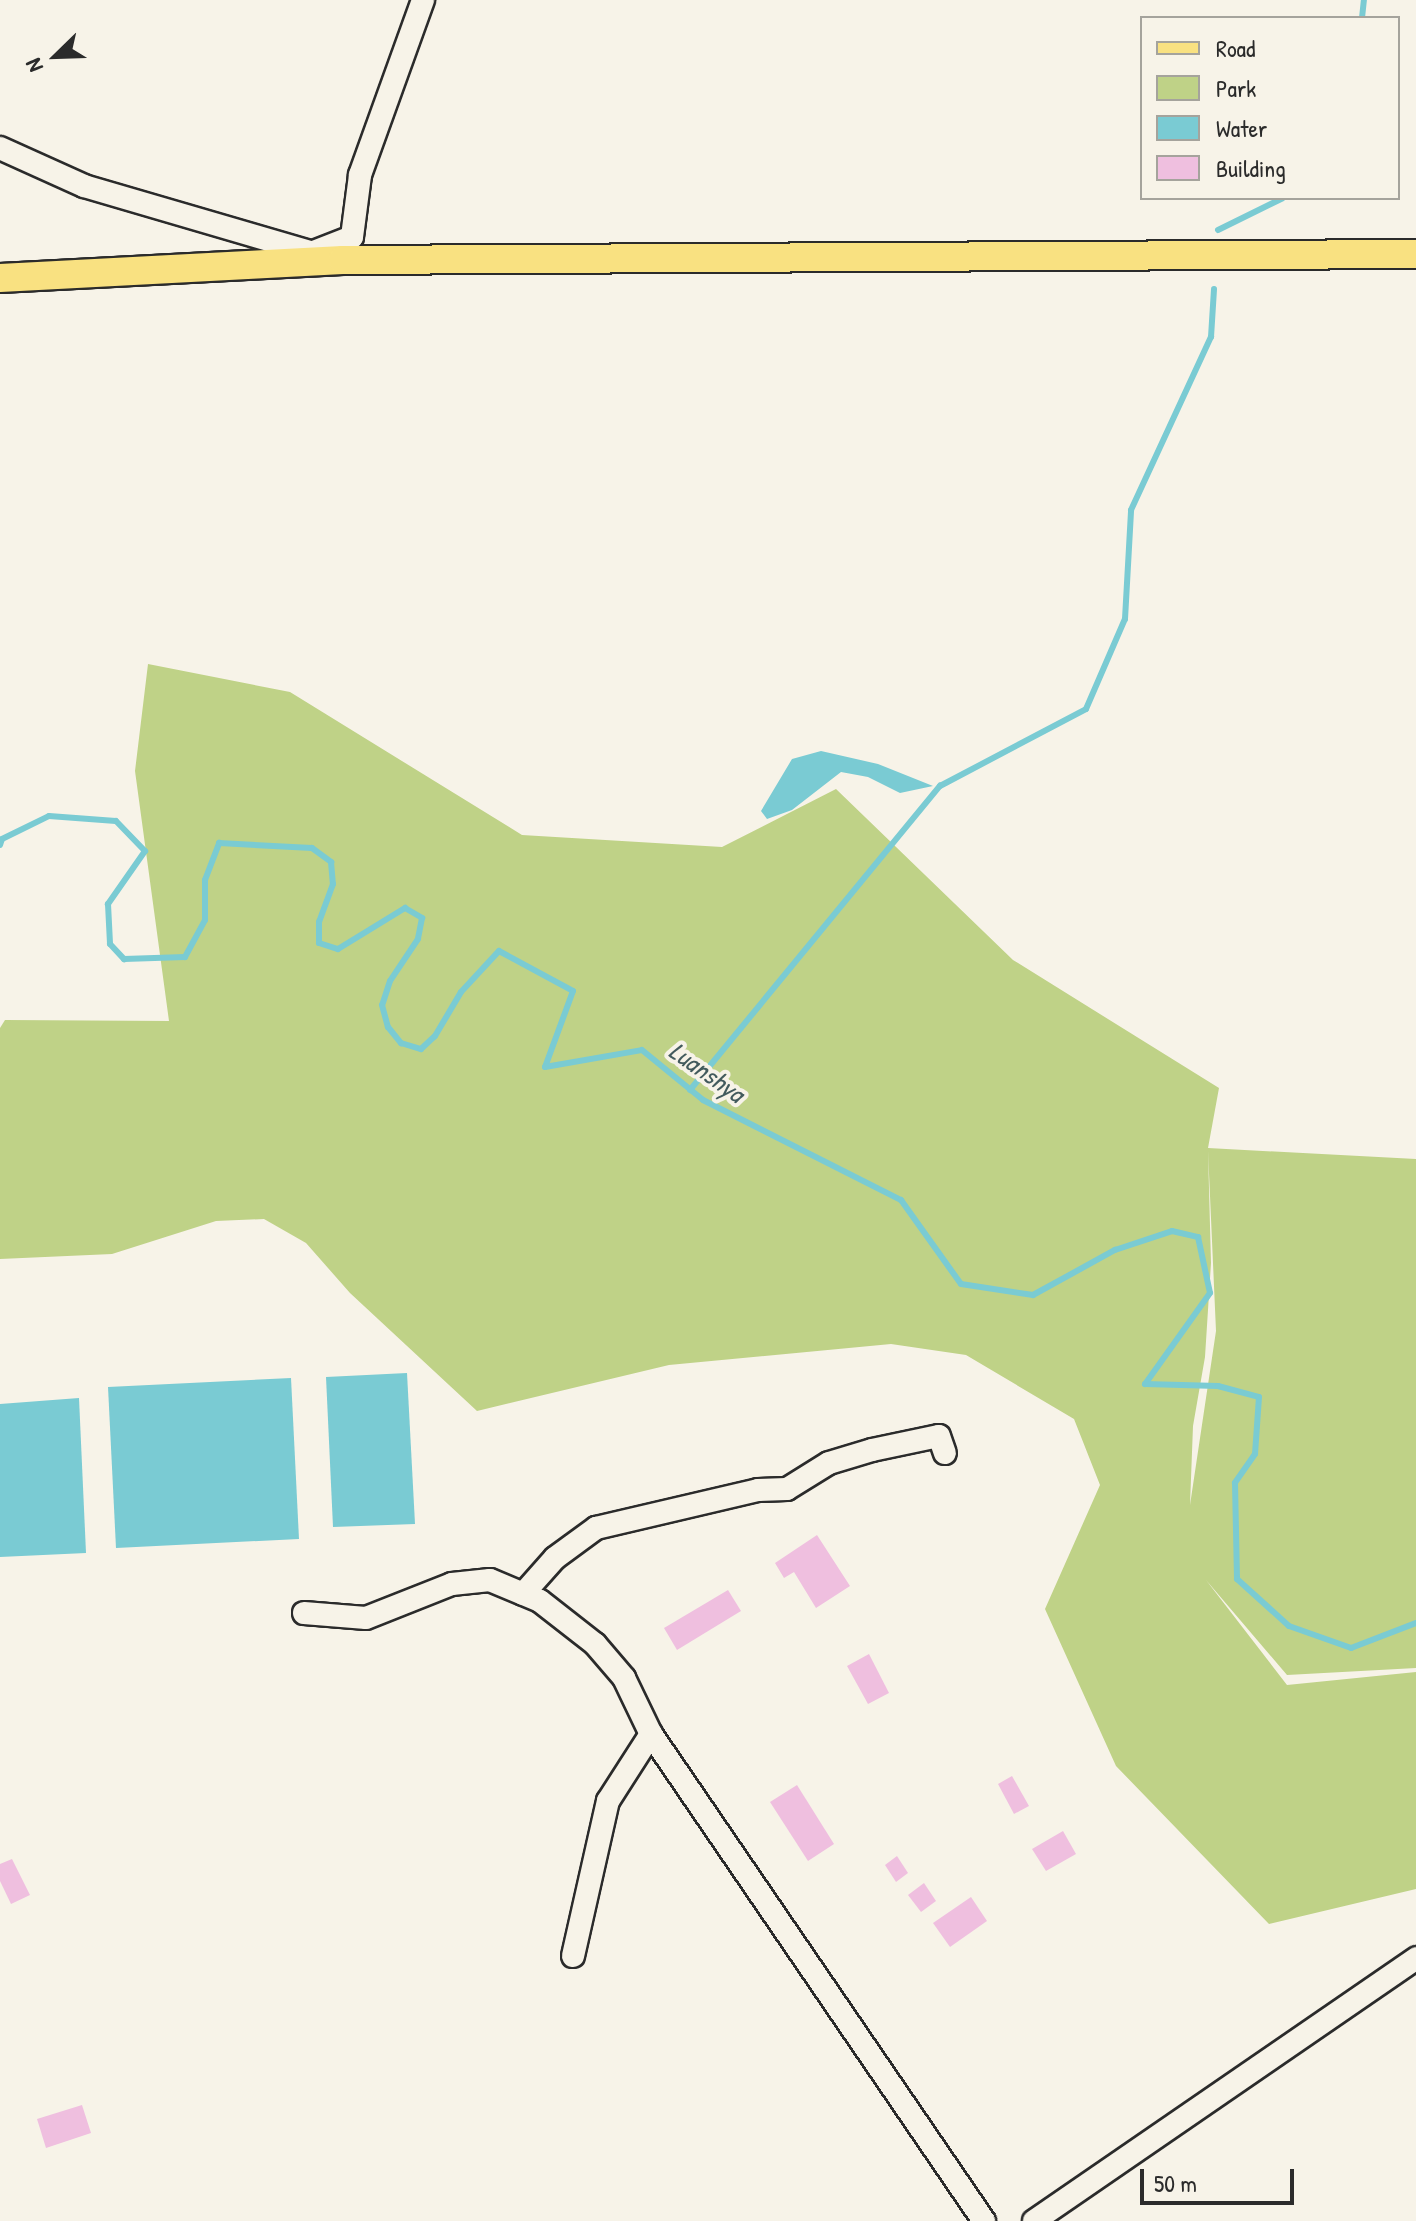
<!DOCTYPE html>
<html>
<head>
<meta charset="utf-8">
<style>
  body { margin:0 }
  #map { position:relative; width:1416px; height:2221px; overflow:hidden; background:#f7f3e8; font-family:"Patrick Hand",sans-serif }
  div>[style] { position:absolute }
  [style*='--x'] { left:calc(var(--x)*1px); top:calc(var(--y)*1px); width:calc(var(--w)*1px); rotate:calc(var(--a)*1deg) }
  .green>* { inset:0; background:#bfd287 }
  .water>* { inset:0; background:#7acbd3 }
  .stream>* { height:6px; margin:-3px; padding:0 3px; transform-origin:3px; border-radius:3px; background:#7acbd3 }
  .building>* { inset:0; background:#efbfdf }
  .roads { filter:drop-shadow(2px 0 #2b2b2b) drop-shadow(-2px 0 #2b2b2b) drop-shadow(0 2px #2b2b2b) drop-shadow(0 -2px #2b2b2b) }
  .minor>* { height:22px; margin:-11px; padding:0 11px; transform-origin:11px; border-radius:11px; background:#f7f3e8 }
  .major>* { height:28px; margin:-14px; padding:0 14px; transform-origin:14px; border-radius:14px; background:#f9e181 }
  span { translate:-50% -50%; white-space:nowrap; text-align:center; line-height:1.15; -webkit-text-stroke:8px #f7f3e8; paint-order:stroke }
  .water-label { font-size:26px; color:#435b5d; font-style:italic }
  .legend { position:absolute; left:1140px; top:16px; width:260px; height:184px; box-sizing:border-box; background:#f7f3e8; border:2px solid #a5a39c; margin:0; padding:10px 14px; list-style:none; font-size:24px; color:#2b2b2b }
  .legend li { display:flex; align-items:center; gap:16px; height:40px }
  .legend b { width:40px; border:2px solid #a5a39c }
  .north { position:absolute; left:16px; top:16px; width:80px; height:80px; -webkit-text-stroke:6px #f7f3e8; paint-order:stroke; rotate:247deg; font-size:22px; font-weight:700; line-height:32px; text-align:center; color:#2b2b2b }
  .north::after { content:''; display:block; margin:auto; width:28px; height:36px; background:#2b2b2b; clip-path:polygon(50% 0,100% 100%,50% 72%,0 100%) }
  .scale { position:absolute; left:1140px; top:2169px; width:154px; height:36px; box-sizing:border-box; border:4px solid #2b2b2b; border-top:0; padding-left:10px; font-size:24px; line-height:28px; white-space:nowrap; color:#2b2b2b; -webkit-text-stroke:6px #f7f3e8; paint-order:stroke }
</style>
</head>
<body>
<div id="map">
  <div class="green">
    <div style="clip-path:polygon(evenodd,148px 664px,290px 692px,522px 835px,722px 847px,836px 789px,1013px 960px,1219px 1088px,1208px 1148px,1416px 1159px,1416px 1668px,1287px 1675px,1206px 1580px,1287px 1685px,1416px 1672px,1416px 1889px,1269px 1924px,1116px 1766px,1045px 1609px,1100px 1485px,1074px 1419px,966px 1355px,891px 1344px,669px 1365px,477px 1411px,350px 1293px,306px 1243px,264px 1219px,216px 1221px,112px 1254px,0 1259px,0 1028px,5px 1020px,169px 1021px,135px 771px,148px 664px,1208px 1151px,1216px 1331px,1190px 1505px,1193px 1426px,1205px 1357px,1211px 1263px,1208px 1151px)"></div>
  </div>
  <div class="water">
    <div style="clip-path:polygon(821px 751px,878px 764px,933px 786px,900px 793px,868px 777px,841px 772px,792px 810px,767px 819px,761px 811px,792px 759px)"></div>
    <div style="clip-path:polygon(407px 1373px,415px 1524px,333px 1527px,326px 1377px)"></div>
    <div style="clip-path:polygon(291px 1378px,299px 1539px,116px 1548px,108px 1387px)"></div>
    <div style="clip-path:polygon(79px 1398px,86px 1553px,0 1557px,0 1404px)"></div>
  </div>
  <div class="stream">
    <div style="--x:1362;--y:18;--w:18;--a:-84"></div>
    <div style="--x:1218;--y:230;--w:72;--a:-26.2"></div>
    <div style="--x:0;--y:845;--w:6;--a:-72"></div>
    <div style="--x:2;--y:839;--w:52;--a:-26.1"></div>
    <div style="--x:49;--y:816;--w:67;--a:4.3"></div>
    <div style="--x:116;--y:821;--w:42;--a:46"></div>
    <div style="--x:145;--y:851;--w:65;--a:124.9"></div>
    <div style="--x:108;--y:904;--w:40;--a:87.1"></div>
    <div style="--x:110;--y:944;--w:21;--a:47"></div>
    <div style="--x:124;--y:959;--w:61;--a:-1.9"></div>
    <div style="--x:185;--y:957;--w:42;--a:-61.6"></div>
    <div style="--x:205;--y:920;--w:40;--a:-90"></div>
    <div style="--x:205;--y:880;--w:40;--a:-69"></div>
    <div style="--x:219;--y:843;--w:93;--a:3.1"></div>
    <div style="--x:312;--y:848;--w:24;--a:36"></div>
    <div style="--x:331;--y:862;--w:22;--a:85"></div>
    <div style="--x:333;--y:884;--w:40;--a:110.2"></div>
    <div style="--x:319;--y:922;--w:21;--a:90"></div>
    <div style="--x:319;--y:943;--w:20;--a:18"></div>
    <div style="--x:338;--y:949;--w:79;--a:-31.5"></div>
    <div style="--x:405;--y:908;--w:20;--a:30"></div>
    <div style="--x:422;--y:918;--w:21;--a:101"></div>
    <div style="--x:418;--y:939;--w:50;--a:123.7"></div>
    <div style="--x:390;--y:981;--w:25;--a:108"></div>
    <div style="--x:382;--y:1005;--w:23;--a:75"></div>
    <div style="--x:388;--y:1027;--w:21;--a:51"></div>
    <div style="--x:401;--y:1043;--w:21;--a:17"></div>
    <div style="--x:421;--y:1049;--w:19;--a:-43"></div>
    <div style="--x:435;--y:1036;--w:51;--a:-59.4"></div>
    <div style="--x:461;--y:992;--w:56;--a:-47.2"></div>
    <div style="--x:499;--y:951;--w:84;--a:28.4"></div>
    <div style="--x:573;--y:991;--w:81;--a:110.2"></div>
    <div style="--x:545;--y:1067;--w:98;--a:-9.9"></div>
    <div style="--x:642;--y:1050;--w:79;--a:39.3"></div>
    <div style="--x:703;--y:1100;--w:222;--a:26.8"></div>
    <div style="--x:901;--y:1200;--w:103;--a:54.5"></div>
    <div style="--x:961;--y:1284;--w:73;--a:8.7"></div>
    <div style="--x:1033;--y:1295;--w:94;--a:-28.8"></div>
    <div style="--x:1115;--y:1250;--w:60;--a:-18.4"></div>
    <div style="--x:1172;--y:1231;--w:27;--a:13"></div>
    <div style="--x:1198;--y:1237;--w:57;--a:77.9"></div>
    <div style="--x:1210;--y:1293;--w:112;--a:125.5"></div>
    <div style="--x:1145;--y:1384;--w:73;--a:1.6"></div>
    <div style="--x:1218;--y:1386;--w:42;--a:15"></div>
    <div style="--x:1259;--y:1397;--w:57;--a:94"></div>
    <div style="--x:1255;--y:1454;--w:35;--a:125"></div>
    <div style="--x:1235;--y:1483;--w:96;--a:88.8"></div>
    <div style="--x:1237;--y:1579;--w:70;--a:42.1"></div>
    <div style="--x:1289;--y:1626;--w:66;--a:19.5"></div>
    <div style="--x:1351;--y:1648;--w:70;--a:-21"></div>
    <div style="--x:690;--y:1090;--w:394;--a:-50.6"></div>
    <div style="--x:940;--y:786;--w:165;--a:-27.8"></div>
    <div style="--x:1086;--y:709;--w:98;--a:-66.6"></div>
    <div style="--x:1125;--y:619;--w:109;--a:-86.8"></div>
    <div style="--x:1131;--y:510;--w:191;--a:-65.2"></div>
    <div style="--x:1211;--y:337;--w:48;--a:-86.4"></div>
  </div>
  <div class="building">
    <div style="clip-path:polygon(817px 1535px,850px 1586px,816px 1608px,794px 1572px,784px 1578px,775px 1563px)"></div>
    <div style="clip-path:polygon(728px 1590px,741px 1611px,677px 1650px,664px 1628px)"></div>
    <div style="clip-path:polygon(869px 1654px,889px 1693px,868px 1704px,847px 1666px)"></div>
    <div style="clip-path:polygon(1012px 1776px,1029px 1806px,1014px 1814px,998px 1784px)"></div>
    <div style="clip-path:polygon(797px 1785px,834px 1844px,808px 1861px,770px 1802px)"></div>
    <div style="clip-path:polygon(1063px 1831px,1076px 1854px,1046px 1871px,1032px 1849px)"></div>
    <div style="clip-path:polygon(897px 1856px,908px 1873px,896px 1882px,885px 1865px)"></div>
    <div style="clip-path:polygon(12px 1859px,30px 1895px,11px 1904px,0 1881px,0 1864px)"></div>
    <div style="clip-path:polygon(924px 1883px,936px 1901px,921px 1912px,908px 1895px)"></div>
    <div style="clip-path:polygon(971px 1897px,987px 1921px,950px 1947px,933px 1923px)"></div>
    <div style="clip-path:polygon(82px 2105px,91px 2133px,46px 2148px,37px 2119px)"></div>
  </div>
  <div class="roads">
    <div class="minor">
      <div style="--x:0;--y:148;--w:92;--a:24.3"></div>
      <div style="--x:84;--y:186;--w:250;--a:16.3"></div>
      <div style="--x:311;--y:253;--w:44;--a:-21.3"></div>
      <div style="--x:352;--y:237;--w:63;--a:-82.6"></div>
      <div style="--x:360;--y:175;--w:186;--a:-70.2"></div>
      <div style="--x:523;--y:1594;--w:48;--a:-48.4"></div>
      <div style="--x:555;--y:1558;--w:51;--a:-36.2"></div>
      <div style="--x:596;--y:1528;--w:166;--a:-13.2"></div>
      <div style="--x:758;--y:1490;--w:29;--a:-2"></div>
      <div style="--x:787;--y:1489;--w:49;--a:-31.8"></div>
      <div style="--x:829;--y:1463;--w:45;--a:-16.8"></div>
      <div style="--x:872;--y:1450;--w:68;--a:-11.8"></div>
      <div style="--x:939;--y:1436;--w:18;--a:71"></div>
      <div style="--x:304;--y:1613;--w:62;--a:4.6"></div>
      <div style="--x:366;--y:1618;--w:92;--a:-21.6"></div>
      <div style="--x:452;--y:1584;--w:38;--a:-6"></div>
      <div style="--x:490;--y:1580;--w:54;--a:22.8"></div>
      <div style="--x:540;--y:1601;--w:70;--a:38"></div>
      <div style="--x:595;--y:1644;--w:45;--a:49.5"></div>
      <div style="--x:624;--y:1678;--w:62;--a:64.3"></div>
      <div style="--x:651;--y:1734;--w:590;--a:55.64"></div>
      <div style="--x:573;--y:1956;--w:159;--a:-77.3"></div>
      <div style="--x:608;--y:1801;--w:80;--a:-57.3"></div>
      <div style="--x:1034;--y:2221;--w:464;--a:-34.5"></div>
    </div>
    <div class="major">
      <div style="--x:0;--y:278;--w:343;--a:-3"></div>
      <div style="--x:343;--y:260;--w:1073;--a:-0.32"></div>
    </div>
  </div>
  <div class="water-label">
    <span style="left:707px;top:1072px;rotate:35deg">Luanshya</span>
  </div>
  <ul class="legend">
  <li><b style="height:10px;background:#f9e181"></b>Road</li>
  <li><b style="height:22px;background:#bfd287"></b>Park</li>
  <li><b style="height:22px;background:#7acbd3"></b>Water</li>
  <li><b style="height:22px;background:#efbfdf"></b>Building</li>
  </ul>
  <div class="north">N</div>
  <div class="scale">50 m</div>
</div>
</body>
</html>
